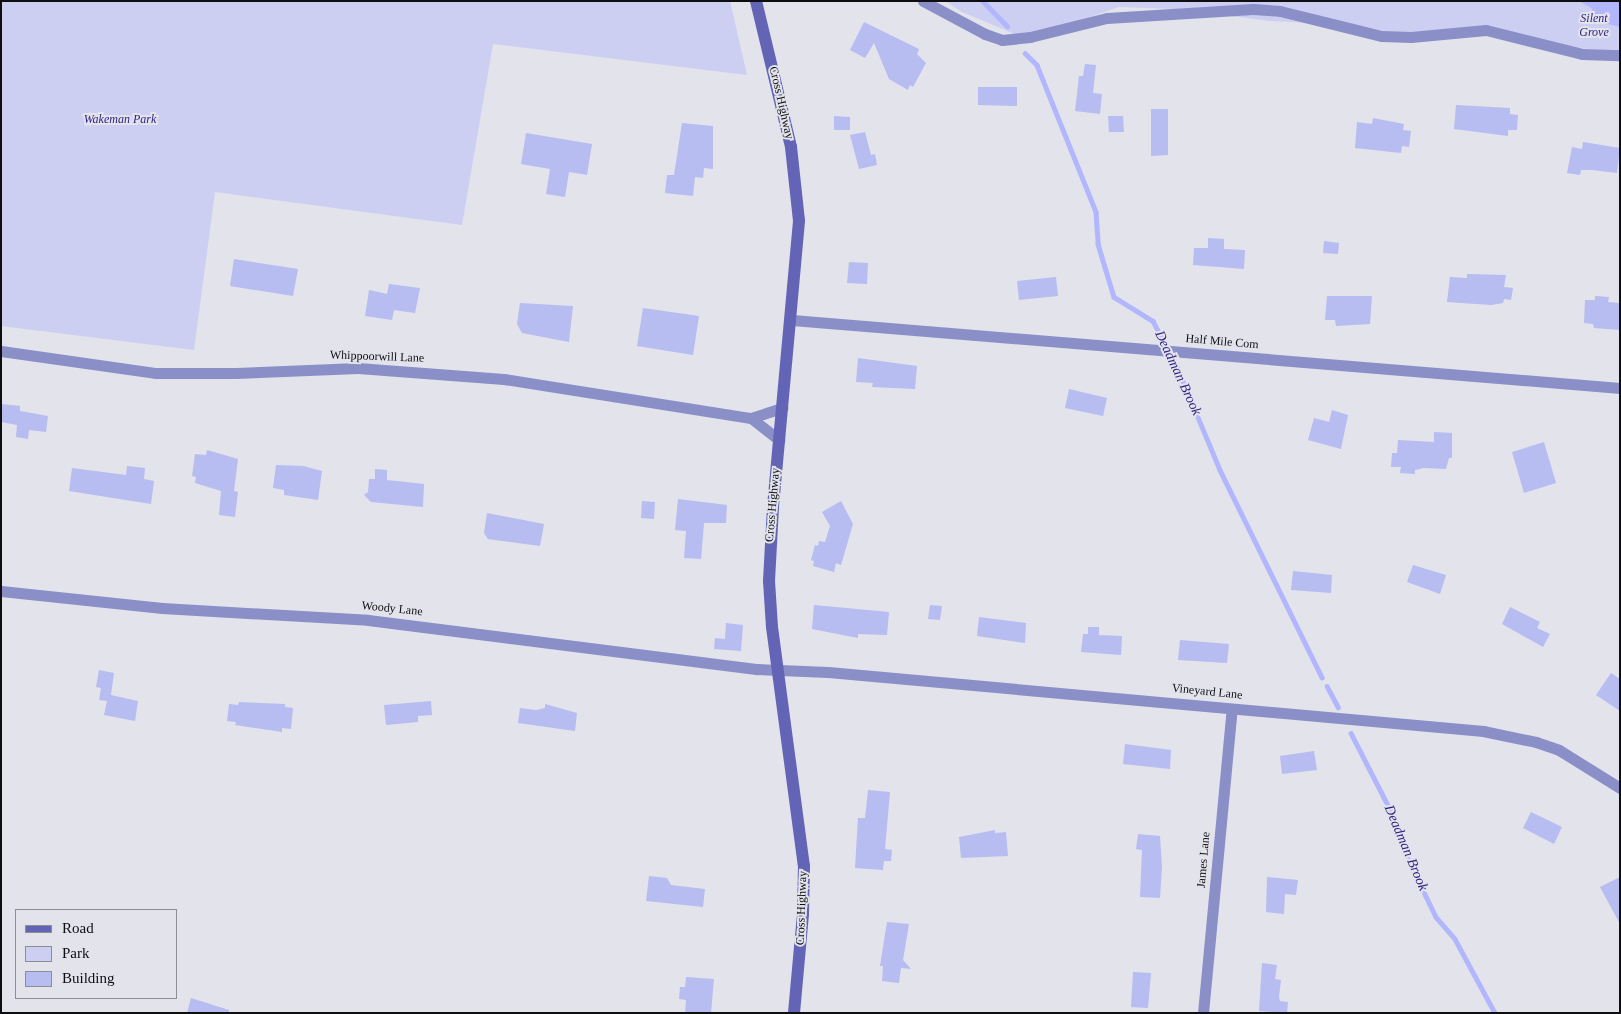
<!DOCTYPE html>
<html>
<head>
<meta charset="utf-8">
<style>
  body { margin:0 }
  #map { position:relative; width:1621px; height:1014px; overflow:hidden; background:#e2e3eb; font-family:"Times New Roman",serif }
  div>[style] { position:absolute }
  [style*='--x'] { left:calc(var(--x)*1px); top:calc(var(--y)*1px); width:calc(var(--w)*1px); rotate:calc(var(--a)*1deg) }
  .green>* { inset:0; background:#cccff1 }
  .water>* { inset:0; background:#b1b6fd }
  .stream>* { height:4.5px; margin:-2.25px; padding:0 2.25px; transform-origin:2.25px; border-radius:2.25px; background:#b1b6fd }
  .building>* { inset:0; background:#b7bcf1 }
  .street>* { height:11px; margin:-5.5px; padding:0 5.5px; transform-origin:5.5px; border-radius:5.5px; background:#8b8fc7 }
  .secondary>* { height:12px; margin:-6px; padding:0 6px; transform-origin:6px; border-radius:6px; background:#6364b6 }
  span { translate:-50% -50%; white-space:nowrap; text-align:center; line-height:1.15; -webkit-text-stroke:4px #e2e3eb; paint-order:stroke }
  .park-label { font-size:12px; color:#302285; font-style:italic }
  .street-label { font-size:12px; color:#0e0e10 }
  .water-label { font-size:14px; color:#2f2183; font-style:italic }
  .frame { position:absolute; inset:0; border:2px solid #0e0e10; pointer-events:none }
  .legend { position:absolute; left:15px; top:909px; width:162px; height:90px; box-sizing:border-box; background:#e2e3eb; border:1px solid #8d8e93; margin:0; padding:6px 9px; list-style:none; font-size:15px; color:#0e0e10 }
  .legend li { display:flex; align-items:center; gap:10px; height:25px }
  .legend b { width:25px; border:1px solid #8d8e93 }
</style>
</head>
<body>
<div id="map">
  <div class="green">
    <div style="clip-path:polygon(1px 1px,730px 1px,747px 75px,493px 44px,462px 225px,215px 192px,194px 350px,1px 326px)"></div>
    <div style="clip-path:polygon(945px 1px,1620px 1px,1620px 55px,1507px 34px,1423px 39px,1357px 25px,1270px 21px,1174px 9px,1119px 7px,1055px 29px,1017px 35px,962px 12px)"></div>
  </div>
  <div class="water">
    <div style="clip-path:polygon(1579px 1px,1620px 1px,1620px 27px,1600px 22px,1591px 8px)"></div>
  </div>
  <div class="stream">
    <div style="--x:983;--y:1;--w:35;--a:46"></div>
    <div style="--x:1025;--y:53;--w:17;--a:45"></div>
    <div style="--x:1037;--y:65;--w:158;--a:68.1"></div>
    <div style="--x:1096;--y:212;--w:32;--a:86"></div>
    <div style="--x:1098;--y:244;--w:55;--a:73.2"></div>
    <div style="--x:1114;--y:297;--w:46;--a:31.6"></div>
    <div style="--x:1153;--y:321;--w:52;--a:62.4"></div>
    <div style="--x:1177;--y:367;--w:112;--a:67.3"></div>
    <div style="--x:1220;--y:470;--w:231;--a:63.8"></div>
    <div style="--x:1327;--y:686;--w:24;--a:62"></div>
    <div style="--x:1351;--y:733;--w:92;--a:62.9"></div>
    <div style="--x:1393;--y:815;--w:38;--a:73"></div>
    <div style="--x:1404;--y:851;--w:73;--a:64.1"></div>
    <div style="--x:1436;--y:917;--w:29;--a:49"></div>
    <div style="--x:1455;--y:939;--w:84;--a:61.6"></div>
  </div>
  <div class="building">
    <div style="clip-path:polygon(864px 22px,919px 49px,917px 54px,926px 63px,913px 87px,910px 85px,908px 90px,889px 79px,874px 43px,865px 58px,850px 50px)"></div>
    <div style="clip-path:polygon(1085px 64px,1096px 65px,1093px 93px,1102px 94px,1100px 114px,1075px 111px,1079px 76px,1083px 76px)"></div>
    <div style="clip-path:polygon(978px 87px,1017px 87px,1017px 106px,978px 105px)"></div>
    <div style="clip-path:polygon(1456px 105px,1510px 108px,1510px 114px,1518px 115px,1517px 130px,1508px 130px,1508px 136px,1454px 129px)"></div>
    <div style="clip-path:polygon(1151px 109px,1168px 109px,1168px 155px,1151px 156px)"></div>
    <div style="clip-path:polygon(834px 116px,850px 117px,850px 130px,834px 130px)"></div>
    <div style="clip-path:polygon(1108px 116px,1123px 116px,1124px 132px,1109px 132px)"></div>
    <div style="clip-path:polygon(1373px 118px,1404px 124px,1403px 130px,1411px 131px,1409px 147px,1402px 146px,1401px 153px,1355px 148px,1357px 122px,1372px 124px)"></div>
    <div style="clip-path:polygon(682px 123px,713px 126px,713px 169px,704px 168px,703px 178px,695px 177px,693px 196px,665px 193px,667px 175px,674px 175px)"></div>
    <div style="clip-path:polygon(865px 132px,871px 155px,875px 154px,877px 165px,859px 169px,850px 135px)"></div>
    <div style="clip-path:polygon(526px 133px,592px 144px,587px 175px,569px 172px,565px 197px,546px 194px,550px 169px,521px 164px)"></div>
    <div style="clip-path:polygon(1583px 142px,1620px 148px,1617px 173px,1592px 170px,1581px 170px,1580px 175px,1567px 173px,1572px 147px,1582px 149px)"></div>
    <div style="clip-path:polygon(1208px 238px,1224px 239px,1224px 249px,1245px 250px,1244px 269px,1193px 265px,1194px 248px,1208px 248px)"></div>
    <div style="clip-path:polygon(1324px 241px,1339px 243px,1338px 254px,1323px 253px)"></div>
    <div style="clip-path:polygon(234px 259px,298px 269px,293px 296px,230px 286px)"></div>
    <div style="clip-path:polygon(849px 262px,868px 263px,867px 284px,847px 283px)"></div>
    <div style="clip-path:polygon(1467px 274px,1506px 275px,1504px 287px,1513px 288px,1511px 300px,1504px 299px,1503px 303px,1491px 305px,1447px 302px,1450px 277px,1467px 278px)"></div>
    <div style="clip-path:polygon(1056px 277px,1058px 296px,1019px 300px,1017px 281px)"></div>
    <div style="clip-path:polygon(389px 284px,420px 288px,415px 313px,394px 310px,392px 320px,365px 316px,369px 290px,387px 294px)"></div>
    <div style="clip-path:polygon(1327px 296px,1372px 296px,1370px 324px,1336px 326px,1335px 320px,1325px 320px)"></div>
    <div style="clip-path:polygon(1595px 296px,1609px 297px,1608px 302px,1620px 303px,1620px 330px,1594px 328px,1593px 324px,1584px 323px,1585px 300px,1595px 300px)"></div>
    <div style="clip-path:polygon(520px 303px,573px 306px,569px 342px,522px 333px,517px 324px)"></div>
    <div style="clip-path:polygon(643px 308px,699px 316px,693px 355px,637px 346px)"></div>
    <div style="clip-path:polygon(858px 358px,917px 366px,915px 389px,872px 387px,873px 383px,856px 382px)"></div>
    <div style="clip-path:polygon(1069px 389px,1107px 398px,1103px 416px,1065px 408px)"></div>
    <div style="clip-path:polygon(1px 404px,20px 406px,20px 411px,48px 416px,46px 432px,29px 430px,28px 439px,16px 437px,17px 425px,1px 422px)"></div>
    <div style="clip-path:polygon(1332px 410px,1348px 415px,1341px 449px,1308px 440px,1314px 418px,1329px 422px)"></div>
    <div style="clip-path:polygon(1434px 432px,1452px 433px,1452px 458px,1449px 458px,1446px 469px,1424px 468px,1415px 470px,1415px 474px,1400px 473px,1401px 467px,1391px 467px,1392px 453px,1397px 453px,1398px 440px,1434px 442px)"></div>
    <div style="clip-path:polygon(1544px 442px,1556px 483px,1524px 493px,1512px 452px)"></div>
    <div style="clip-path:polygon(207px 450px,238px 459px,234px 491px,238px 492px,235px 517px,219px 515px,221px 491px,195px 483px,196px 477px,192px 476px,195px 454px,206px 455px)"></div>
    <div style="clip-path:polygon(276px 465px,303px 466px,322px 471px,318px 500px,284px 495px,284px 490px,273px 488px)"></div>
    <div style="clip-path:polygon(127px 466px,145px 468px,144px 479px,154px 481px,151px 504px,69px 491px,72px 468px,126px 475px)"></div>
    <div style="clip-path:polygon(375px 469px,387px 470px,387px 480px,424px 484px,423px 507px,371px 502px,364px 495px,368px 492px,369px 479px,375px 479px)"></div>
    <div style="clip-path:polygon(678px 499px,727px 505px,726px 523px,704px 523px,701px 559px,684px 558px,686px 531px,675px 530px)"></div>
    <div style="clip-path:polygon(642px 501px,655px 502px,654px 519px,641px 518px)"></div>
    <div style="clip-path:polygon(841px 501px,853px 524px,841px 565px,836px 563px,834px 572px,813px 566px,814px 561px,811px 560px,815px 545px,818px 546px,819px 541px,825px 542px,830px 526px,822px 512px)"></div>
    <div style="clip-path:polygon(487px 513px,544px 524px,540px 546px,488px 539px,484px 533px)"></div>
    <div style="clip-path:polygon(1413px 565px,1446px 575px,1440px 594px,1407px 582px)"></div>
    <div style="clip-path:polygon(1293px 571px,1332px 575px,1331px 593px,1291px 590px)"></div>
    <div style="clip-path:polygon(814px 605px,889px 612px,887px 635px,858px 634px,858px 638px,812px 629px)"></div>
    <div style="clip-path:polygon(930px 605px,942px 606px,940px 620px,928px 619px)"></div>
    <div style="clip-path:polygon(1510px 607px,1540px 622px,1537px 628px,1550px 634px,1543px 647px,1502px 624px)"></div>
    <div style="clip-path:polygon(979px 617px,1026px 623px,1025px 643px,977px 636px)"></div>
    <div style="clip-path:polygon(726px 623px,743px 625px,741px 651px,714px 649px,715px 638px,725px 639px)"></div>
    <div style="clip-path:polygon(1088px 627px,1099px 627px,1099px 635px,1122px 636px,1121px 655px,1081px 652px,1083px 634px,1088px 634px)"></div>
    <div style="clip-path:polygon(1180px 640px,1229px 644px,1227px 663px,1178px 660px)"></div>
    <div style="clip-path:polygon(99px 670px,114px 673px,111px 695px,138px 701px,135px 721px,104px 715px,107px 701px,99px 700px,101px 688px,96px 687px)"></div>
    <div style="clip-path:polygon(1611px 673px,1620px 679px,1620px 711px,1596px 695px)"></div>
    <div style="clip-path:polygon(431px 701px,432px 715px,418px 716px,418px 722px,386px 725px,384px 705px)"></div>
    <div style="clip-path:polygon(239px 702px,285px 704px,285px 707px,293px 708px,291px 729px,282px 728px,282px 732px,235px 725px,236px 722px,227px 721px,229px 704px,238px 705px)"></div>
    <div style="clip-path:polygon(545px 704px,577px 713px,575px 731px,518px 723px,520px 708px,536px 710px,545px 708px)"></div>
    <div style="clip-path:polygon(1125px 744px,1171px 750px,1170px 769px,1123px 764px)"></div>
    <div style="clip-path:polygon(1314px 751px,1317px 770px,1282px 774px,1280px 756px)"></div>
    <div style="clip-path:polygon(868px 790px,890px 792px,885px 849px,892px 850px,891px 861px,884px 861px,883px 870px,855px 868px,858px 818px,865px 818px)"></div>
    <div style="clip-path:polygon(1531px 812px,1562px 827px,1554px 844px,1523px 828px)"></div>
    <div style="clip-path:polygon(995px 830px,995px 833px,1006px 832px,1008px 856px,961px 858px,959px 837px)"></div>
    <div style="clip-path:polygon(1138px 834px,1160px 836px,1162px 867px,1160px 898px,1140px 897px,1142px 850px,1136px 849px)"></div>
    <div style="clip-path:polygon(649px 876px,667px 878px,671px 885px,705px 889px,703px 907px,646px 901px)"></div>
    <div style="clip-path:polygon(1267px 877px,1298px 880px,1296px 895px,1285px 894px,1284px 914px,1266px 912px)"></div>
    <div style="clip-path:polygon(1620px 877px,1620px 924px,1600px 887px)"></div>
    <div style="clip-path:polygon(887px 922px,909px 924px,903px 960px,911px 969px,901px 968px,899px 983px,882px 981px,883px 966px,880px 966px)"></div>
    <div style="clip-path:polygon(1262px 963px,1277px 965px,1275px 979px,1281px 980px,1279px 997px,1280px 1001px,1288px 1002px,1287px 1013px,1259px 1011px)"></div>
    <div style="clip-path:polygon(1133px 972px,1151px 973px,1148px 1008px,1131px 1007px)"></div>
    <div style="clip-path:polygon(686px 977px,714px 979px,711px 1013px,685px 1013px,686px 1000px,679px 999px,680px 987px,685px 987px)"></div>
    <div style="clip-path:polygon(191px 998px,229px 1010px,229px 1013px,187px 1013px)"></div>
  </div>
  <div class="street">
    <div style="--x:923;--y:1;--w:70;--a:28"></div>
    <div style="--x:985;--y:34;--w:18;--a:19"></div>
    <div style="--x:1002;--y:40;--w:28;--a:-6"></div>
    <div style="--x:1030;--y:37;--w:79;--a:-13.9"></div>
    <div style="--x:1107;--y:18;--w:146;--a:-3.5"></div>
    <div style="--x:1253;--y:9;--w:27;--a:4"></div>
    <div style="--x:1280;--y:11;--w:105;--a:13.8"></div>
    <div style="--x:1382;--y:36;--w:29;--a:2"></div>
    <div style="--x:1411;--y:37;--w:75;--a:-5.3"></div>
    <div style="--x:1486;--y:30;--w:99;--a:14"></div>
    <div style="--x:1582;--y:54;--w:38;--a:2"></div>
    <div style="--x:792;--y:320;--w:831;--a:4.69"></div>
    <div style="--x:1;--y:351;--w:157;--a:8.1"></div>
    <div style="--x:156;--y:373;--w:80;--a:0"></div>
    <div style="--x:236;--y:373;--w:122;--a:-2.3"></div>
    <div style="--x:358;--y:368;--w:146;--a:4.3"></div>
    <div style="--x:504;--y:379;--w:250;--a:9"></div>
    <div style="--x:751;--y:418;--w:36;--a:38"></div>
    <div style="--x:751;--y:418;--w:33;--a:-18"></div>
    <div style="--x:1;--y:591;--w:162;--a:6"></div>
    <div style="--x:162;--y:608;--w:206;--a:3.3"></div>
    <div style="--x:368;--y:620;--w:393;--a:7.2"></div>
    <div style="--x:758;--y:669;--w:70;--a:2.5"></div>
    <div style="--x:828;--y:672;--w:658;--a:5.15"></div>
    <div style="--x:1483;--y:731;--w:54;--a:11.7"></div>
    <div style="--x:1536;--y:742;--w:24;--a:19"></div>
    <div style="--x:1559;--y:750;--w:72;--a:31.9"></div>
    <div style="--x:1203;--y:1013;--w:305;--a:-84.6"></div>
  </div>
  <div class="secondary">
    <div style="--x:756;--y:1;--w:150;--a:76.5"></div>
    <div style="--x:791;--y:147;--w:74;--a:83.8"></div>
    <div style="--x:799;--y:221;--w:287;--a:95.2"></div>
    <div style="--x:773;--y:507;--w:74;--a:93.1"></div>
    <div style="--x:769;--y:581;--w:46;--a:86.3"></div>
    <div style="--x:772;--y:627;--w:241;--a:82.4"></div>
    <div style="--x:804;--y:866;--w:48;--a:91.2"></div>
    <div style="--x:803;--y:914;--w:99;--a:95.2"></div>
  </div>
  <div class="park-label">
    <span style="left:1594px;top:26px">Silent<br>Grove</span>
    <span style="left:120px;top:120px">Wakeman Park</span>
  </div>
  <div class="street-label">
    <span style="left:781px;top:103px;rotate:77deg">Cross Highway</span>
    <span style="left:1222px;top:342px;rotate:5deg">Half Mile Com</span>
    <span style="left:377px;top:357px;rotate:2deg">Whippoorwill Lane</span>
    <span style="left:773px;top:505px;rotate:-85deg">Cross Highway</span>
    <span style="left:392px;top:609px;rotate:6deg">Woody Lane</span>
    <span style="left:1207px;top:692px;rotate:6deg">Vineyard Lane</span>
    <span style="left:1204px;top:860px;rotate:-85deg">James Lane</span>
    <span style="left:802px;top:908px;rotate:-88deg">Cross Highway</span>
  </div>
  <div class="water-label">
    <span style="left:1178px;top:373px;rotate:65deg">Deadman Brook</span>
    <span style="left:1406px;top:848px;rotate:67deg">Deadman Brook</span>
  </div>
  <div class="frame"></div>
  <ul class="legend">
  <li><b style="height:6px;background:#6364b6"></b>Road</li>
  <li><b style="height:14px;background:#cccff1"></b>Park</li>
  <li><b style="height:14px;background:#b7bcf1"></b>Building</li>
  </ul>
</div>
</body>
</html>
